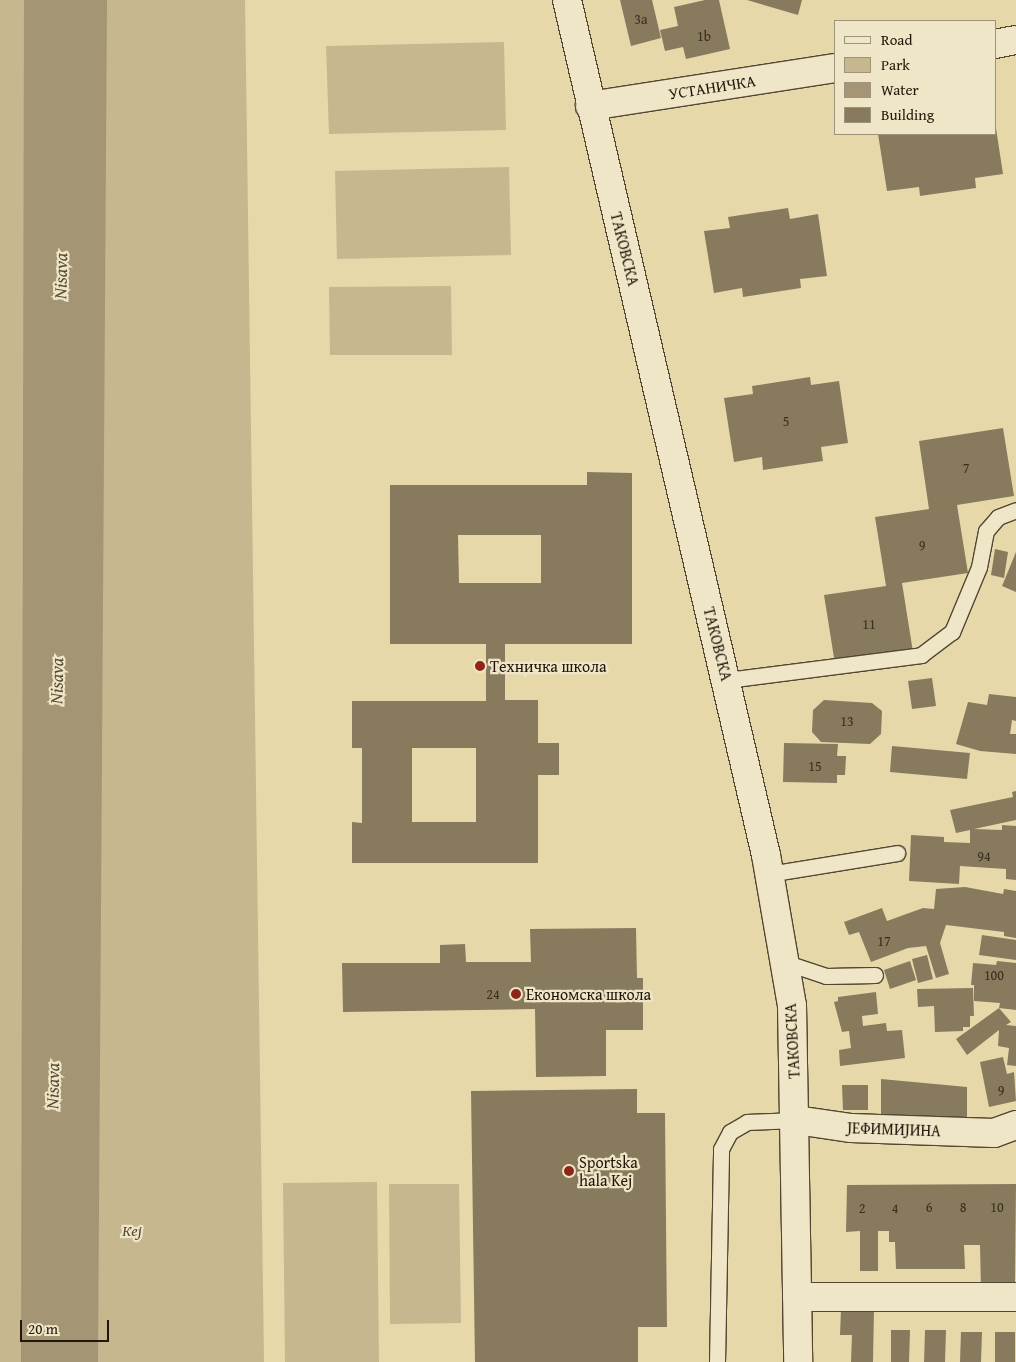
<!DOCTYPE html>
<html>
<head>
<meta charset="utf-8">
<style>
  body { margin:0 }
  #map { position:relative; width:1016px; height:1362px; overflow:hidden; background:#e7d8aa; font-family:"Gentium Book Plus",serif }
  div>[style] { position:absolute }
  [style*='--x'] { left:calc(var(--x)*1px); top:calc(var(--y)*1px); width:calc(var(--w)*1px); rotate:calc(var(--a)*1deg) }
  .green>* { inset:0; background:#c6b78f }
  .water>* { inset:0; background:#a49674 }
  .building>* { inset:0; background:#887a5d }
  .roads { filter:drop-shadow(1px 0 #534632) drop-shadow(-1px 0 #534632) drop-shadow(0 1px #534632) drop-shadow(0 -1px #534632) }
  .service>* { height:15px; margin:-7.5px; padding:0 7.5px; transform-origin:7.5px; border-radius:7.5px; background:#efe6c8 }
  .minor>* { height:28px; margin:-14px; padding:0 14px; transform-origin:14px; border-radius:14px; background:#efe6c8 }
  .dots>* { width:14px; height:14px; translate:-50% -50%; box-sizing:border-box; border:2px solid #efe6c8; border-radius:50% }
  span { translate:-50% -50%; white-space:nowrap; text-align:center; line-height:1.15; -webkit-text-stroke:4.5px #efe6c8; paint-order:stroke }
  .number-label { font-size:14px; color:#3c2e1f }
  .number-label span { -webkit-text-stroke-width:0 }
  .street-label { font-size:16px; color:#22150a }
  .poi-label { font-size:16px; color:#22150a }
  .left { translate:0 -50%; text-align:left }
  .park-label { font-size:16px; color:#534632; font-style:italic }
  .water-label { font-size:18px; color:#564934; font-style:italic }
  .legend { position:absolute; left:834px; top:20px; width:162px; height:115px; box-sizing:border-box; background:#efe6c8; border:1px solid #9d927c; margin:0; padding:6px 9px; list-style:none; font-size:15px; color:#22150a }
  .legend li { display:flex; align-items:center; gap:10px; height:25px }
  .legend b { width:25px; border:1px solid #9d927c }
  .scale { position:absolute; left:20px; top:1320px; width:89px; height:22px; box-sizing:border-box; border:2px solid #22150a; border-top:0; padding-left:6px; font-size:15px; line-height:18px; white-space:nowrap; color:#22150a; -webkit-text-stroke:4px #efe6c8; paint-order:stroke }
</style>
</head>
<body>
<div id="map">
  <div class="green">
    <div style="clip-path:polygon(0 0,245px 0,264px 1362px,0 1362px)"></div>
    <div style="clip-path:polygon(504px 42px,506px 130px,329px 134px,326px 46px)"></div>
    <div style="clip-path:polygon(509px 167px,511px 255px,337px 259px,335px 171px)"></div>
    <div style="clip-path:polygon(451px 286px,452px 355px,330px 355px,329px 287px)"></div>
    <div style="clip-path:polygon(377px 1182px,379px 1362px,285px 1362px,283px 1183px)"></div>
    <div style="clip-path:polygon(389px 1184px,459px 1184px,461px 1323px,390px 1324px)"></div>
  </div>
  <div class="water">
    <div style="clip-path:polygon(24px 0,107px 0,98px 1362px,21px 1362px)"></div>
  </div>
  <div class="building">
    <div style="clip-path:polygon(620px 0,652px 0,661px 38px,631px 46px)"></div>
    <div style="clip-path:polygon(705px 0,719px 0,730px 49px,686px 59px,683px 47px,665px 51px,660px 30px,678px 26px,674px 7px)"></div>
    <div style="clip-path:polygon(747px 0,802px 0,798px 15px)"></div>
    <div style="clip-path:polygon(996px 128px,1003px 174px,975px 178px,976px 188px,920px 196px,919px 187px,887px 191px,878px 134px,995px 134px)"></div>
    <div style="clip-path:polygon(788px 208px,790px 219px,818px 214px,827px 276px,800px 279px,801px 288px,743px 297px,742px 288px,714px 293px,704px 231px,730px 228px,728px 217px)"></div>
    <div style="clip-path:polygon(810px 377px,811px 385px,839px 381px,848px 443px,821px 447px,823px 461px,763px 470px,762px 457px,734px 462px,724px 398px,753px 394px,752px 386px)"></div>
    <div style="clip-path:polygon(1003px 428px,1014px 496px,957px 505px,968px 573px,902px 583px,913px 652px,835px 664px,824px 595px,886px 586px,875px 517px,929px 509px,919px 441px)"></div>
    <div style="clip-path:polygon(evenodd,587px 472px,632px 473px,632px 644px,505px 644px,505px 700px,538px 700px,538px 743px,559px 743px,559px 775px,538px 775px,538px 863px,352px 863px,352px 822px,362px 823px,362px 748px,352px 748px,352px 701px,486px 701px,486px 644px,390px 644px,390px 485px,587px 485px,587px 472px,458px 535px,541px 535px,541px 583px,459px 583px,458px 535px,587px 472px,412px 748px,476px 748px,476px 822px,412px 822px,412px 748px)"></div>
    <div style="clip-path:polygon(995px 549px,1008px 552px,1004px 578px,991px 575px)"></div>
    <div style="clip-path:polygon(1016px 552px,1016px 592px,1002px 586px)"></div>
    <div style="clip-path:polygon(932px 678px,936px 706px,912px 709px,908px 681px)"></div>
    <div style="clip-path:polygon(989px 694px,1016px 697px,1016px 721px,1012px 720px,1010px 734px,1016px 734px,1016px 754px,980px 751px,956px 744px,968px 702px,987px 705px)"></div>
    <div style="clip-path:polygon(824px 700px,872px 703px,882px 711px,881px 734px,870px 744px,821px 742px,812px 732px,813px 710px)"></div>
    <div style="clip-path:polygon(784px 743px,838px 744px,837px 756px,846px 756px,845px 775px,837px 775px,837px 783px,783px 782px)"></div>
    <div style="clip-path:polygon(892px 746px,970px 753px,967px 779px,890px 772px)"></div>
    <div style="clip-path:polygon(1016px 791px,1016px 820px,974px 829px,1002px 830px,1002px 825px,1016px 826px,1016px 880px,1006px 879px,1006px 869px,960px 866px,959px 884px,909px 881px,911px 835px,944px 837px,944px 842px,970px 843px,970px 830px,956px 833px,950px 810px,1013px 797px,1012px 792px)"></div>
    <div style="clip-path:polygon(965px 887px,1003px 894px,1004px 889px,1016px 891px,1016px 938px,1004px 936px,1004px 932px,946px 925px,940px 943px,949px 974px,936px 978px,926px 946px,908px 948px,871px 962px,859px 932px,849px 935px,844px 922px,882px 908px,887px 921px,923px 908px,934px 909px,936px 889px)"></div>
    <div style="clip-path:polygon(636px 928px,637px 978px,643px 978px,643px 1030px,606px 1030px,606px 1076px,536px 1077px,535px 1009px,343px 1012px,342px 963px,440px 963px,440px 945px,465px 944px,466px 962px,531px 962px,530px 929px)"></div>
    <div style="clip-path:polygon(982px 935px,1016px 940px,1016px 960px,979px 955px)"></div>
    <div style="clip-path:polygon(927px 955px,933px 979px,918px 983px,912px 959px)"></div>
    <div style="clip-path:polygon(910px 961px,916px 980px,890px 989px,884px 970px)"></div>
    <div style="clip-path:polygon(997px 961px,1016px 963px,1016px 1010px,999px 1008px,1000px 1003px,974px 1001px,974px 985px,971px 985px,973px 963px,996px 965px)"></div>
    <div style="clip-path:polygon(973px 988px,974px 1016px,970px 1016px,970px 1027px,963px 1027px,963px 1031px,935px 1032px,934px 1006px,918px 1007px,917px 989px)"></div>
    <div style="clip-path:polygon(876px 992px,878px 1014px,862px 1016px,863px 1026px,886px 1023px,887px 1031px,902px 1030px,905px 1058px,840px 1066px,839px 1050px,851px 1048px,849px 1031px,842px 1032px,834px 1002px,838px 1001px,838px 997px)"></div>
    <div style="clip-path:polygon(999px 1008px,1011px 1022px,1006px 1025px,1016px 1026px,1016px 1066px,1007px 1065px,1009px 1048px,998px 1046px,999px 1030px,967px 1055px,956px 1039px)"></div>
    <div style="clip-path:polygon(1003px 1057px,1007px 1074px,1014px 1072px,1016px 1101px,989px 1107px,980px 1062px)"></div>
    <div style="clip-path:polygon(881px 1079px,967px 1087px,967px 1123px,881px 1123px)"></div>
    <div style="clip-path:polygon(842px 1085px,868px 1085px,868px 1110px,843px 1110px)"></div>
    <div style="clip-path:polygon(637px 1089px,637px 1113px,665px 1113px,667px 1327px,638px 1327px,638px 1362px,475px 1362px,471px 1091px)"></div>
    <div style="clip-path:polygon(1016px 1184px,1015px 1282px,999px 1282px,999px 1290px,981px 1290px,980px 1245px,964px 1245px,965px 1269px,896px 1269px,895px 1242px,889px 1242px,889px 1231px,878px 1231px,878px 1271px,860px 1271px,860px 1231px,846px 1232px,847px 1185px)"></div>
    <div style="clip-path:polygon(841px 1309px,874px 1310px,873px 1362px,851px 1362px,852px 1335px,840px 1335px)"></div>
    <div style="clip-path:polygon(891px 1330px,910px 1330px,909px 1362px,891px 1362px)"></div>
    <div style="clip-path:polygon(925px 1330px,946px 1330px,945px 1362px,924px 1362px)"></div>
    <div style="clip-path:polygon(961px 1332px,982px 1332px,981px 1362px,960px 1362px)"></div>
    <div style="clip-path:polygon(995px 1332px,1015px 1332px,1015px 1362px,995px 1362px)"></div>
  </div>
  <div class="roads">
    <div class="service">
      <div style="--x:727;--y:680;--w:196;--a:-7.3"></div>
      <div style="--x:921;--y:655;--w:39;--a:-37"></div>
      <div style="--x:952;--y:632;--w:70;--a:-67.4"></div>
      <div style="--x:979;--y:567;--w:37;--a:-79"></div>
      <div style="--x:986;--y:531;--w:18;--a:-49"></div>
      <div style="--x:998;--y:517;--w:19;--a:-21"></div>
      <div style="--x:769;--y:874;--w:130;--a:-9.3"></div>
      <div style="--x:784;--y:962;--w:44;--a:18.4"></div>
      <div style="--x:826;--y:976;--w:49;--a:-1.2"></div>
      <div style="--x:717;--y:1362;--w:213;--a:-88.9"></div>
      <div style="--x:721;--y:1149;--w:19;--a:-62"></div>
      <div style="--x:730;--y:1132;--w:20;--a:-30"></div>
      <div style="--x:747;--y:1122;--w:49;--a:-2.3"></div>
    </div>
    <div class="minor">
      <div style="--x:567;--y:0;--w:878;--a:76.9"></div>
      <div style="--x:766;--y:855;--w:152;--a:80.2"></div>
      <div style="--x:792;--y:1005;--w:357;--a:89"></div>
      <div style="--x:995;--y:44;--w:21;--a:-11"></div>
      <div style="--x:590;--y:106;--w:248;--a:-8.8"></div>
      <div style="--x:796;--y:1120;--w:56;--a:8.3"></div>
      <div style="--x:851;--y:1128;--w:143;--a:2"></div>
      <div style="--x:994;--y:1133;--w:23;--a:-20"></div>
      <div style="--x:797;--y:1297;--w:219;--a:0"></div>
    </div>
  </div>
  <div class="dots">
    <div style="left:480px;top:666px;background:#8f2418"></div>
    <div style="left:516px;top:994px;background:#8f2418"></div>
    <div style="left:569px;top:1171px;background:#8f2418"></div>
  </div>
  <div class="number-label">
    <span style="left:641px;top:19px">3a</span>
    <span style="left:704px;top:36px">1b</span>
    <span style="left:786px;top:421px">5</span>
    <span style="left:966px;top:468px">7</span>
    <span style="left:922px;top:545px">9</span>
    <span style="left:869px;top:624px">11</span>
    <span style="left:847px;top:721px">13</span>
    <span style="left:815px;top:766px">15</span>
    <span style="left:984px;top:856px">94</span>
    <span style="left:884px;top:941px">17</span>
    <span style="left:994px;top:975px">100</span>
    <span style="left:493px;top:994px">24</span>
    <span style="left:1001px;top:1090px">9</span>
    <span style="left:929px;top:1207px">6</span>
    <span style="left:963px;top:1207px">8</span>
    <span style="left:997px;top:1207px">10</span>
    <span style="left:862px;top:1208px">2</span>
    <span style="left:895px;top:1208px">4</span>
  </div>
  <div class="street-label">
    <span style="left:712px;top:87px;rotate:-9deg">УСТАНИЧКА</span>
    <span style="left:625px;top:249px;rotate:76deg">ТАКОВСКА</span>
    <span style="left:718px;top:644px;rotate:76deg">ТАКОВСКА</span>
    <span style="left:792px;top:1041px;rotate:-93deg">ТАКОВСКА</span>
    <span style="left:894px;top:1129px;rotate:2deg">ЈЕФИМИЈИНА</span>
  </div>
  <div class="poi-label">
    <span class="left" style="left:490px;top:666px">Техничка школа</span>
    <span class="left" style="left:526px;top:994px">Економска школа</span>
    <span class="left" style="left:579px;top:1171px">Sportska<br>hala Kej</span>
  </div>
  <div class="park-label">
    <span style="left:132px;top:1230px">Кеј</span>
  </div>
  <div class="water-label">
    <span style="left:61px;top:276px;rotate:-89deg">Nisava</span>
    <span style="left:57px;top:681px;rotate:-89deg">Nisava</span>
    <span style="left:53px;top:1086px;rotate:-89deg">Nisava</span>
  </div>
  <ul class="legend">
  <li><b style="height:6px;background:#efe6c8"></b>Road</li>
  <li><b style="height:14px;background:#c6b78f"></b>Park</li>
  <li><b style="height:14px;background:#a49674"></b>Water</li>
  <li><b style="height:14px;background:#887a5d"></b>Building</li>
  </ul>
  <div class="scale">20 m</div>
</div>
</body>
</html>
